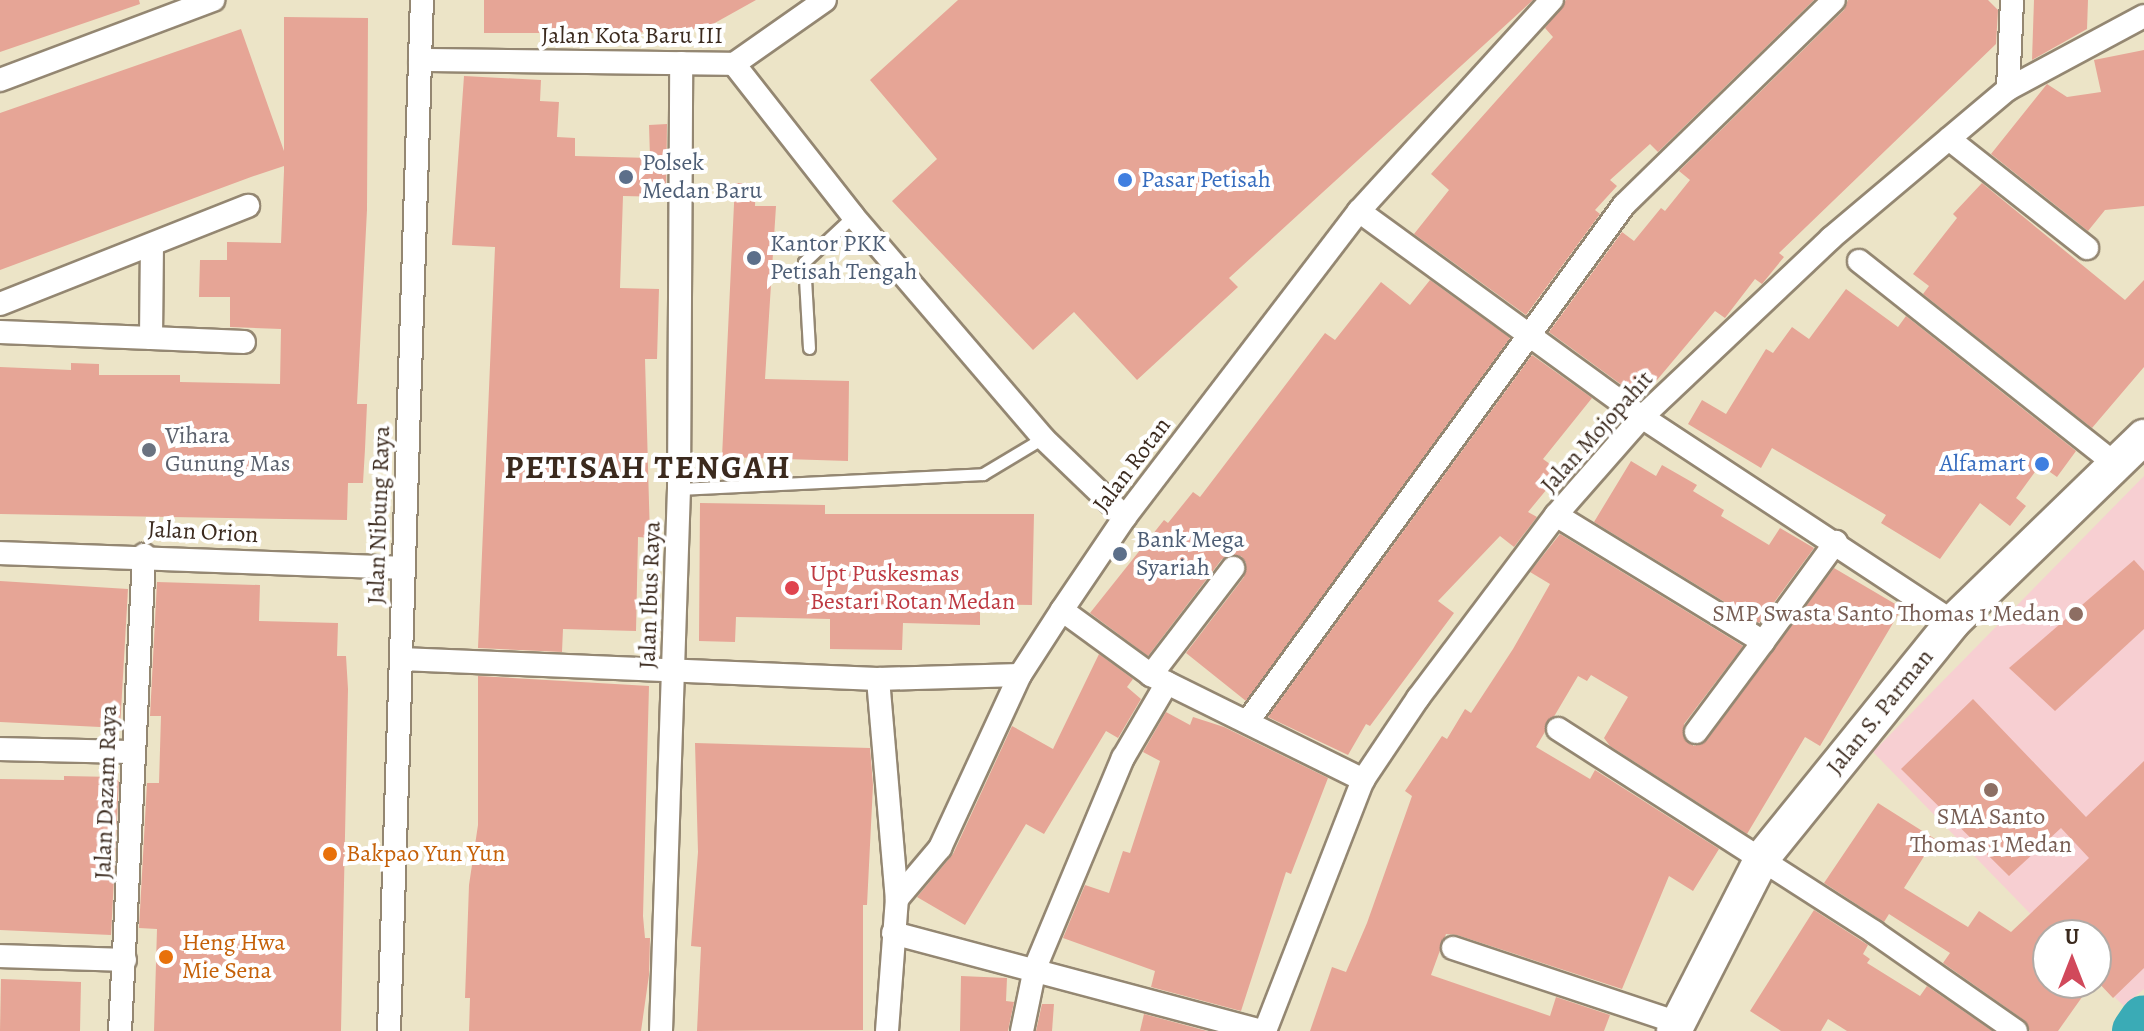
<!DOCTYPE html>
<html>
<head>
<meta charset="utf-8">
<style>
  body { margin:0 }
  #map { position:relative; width:2144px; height:1031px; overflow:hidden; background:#ece4c7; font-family:Alegreya,serif }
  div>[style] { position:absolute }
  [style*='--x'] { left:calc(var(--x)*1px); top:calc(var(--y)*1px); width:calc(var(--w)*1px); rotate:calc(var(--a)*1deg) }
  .built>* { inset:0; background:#f7cfd2 }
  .river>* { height:48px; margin:-24px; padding:0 24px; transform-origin:24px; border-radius:24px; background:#3aabb6 }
  .building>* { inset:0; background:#e6a596 }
  .roads { filter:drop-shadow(2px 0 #948772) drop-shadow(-2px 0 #948772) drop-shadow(0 2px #948772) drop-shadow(0 -2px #948772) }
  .service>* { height:11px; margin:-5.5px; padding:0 5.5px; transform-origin:5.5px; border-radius:5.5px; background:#fff }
  .minor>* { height:22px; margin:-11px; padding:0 11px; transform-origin:11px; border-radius:11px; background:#fff }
  .primary>* { height:34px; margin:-17px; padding:0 17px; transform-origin:17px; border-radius:17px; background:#fff }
  .dots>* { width:22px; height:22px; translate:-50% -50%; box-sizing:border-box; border:4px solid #fff; border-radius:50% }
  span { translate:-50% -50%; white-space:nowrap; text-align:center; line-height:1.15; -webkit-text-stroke:8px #fff; paint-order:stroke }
  .street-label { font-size:24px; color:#3b2a1e }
  .service-label { font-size:24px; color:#4e5e75 }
  .left { translate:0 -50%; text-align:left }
  .shop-label { font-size:24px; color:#366cbe }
  .right { translate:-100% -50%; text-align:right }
  .worship-label { font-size:24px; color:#5b616d }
  .health-label { font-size:24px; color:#be3a42 }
  .education-label { font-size:24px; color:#785e54 }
  .food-label { font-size:24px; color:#c56008 }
  .district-label { font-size:32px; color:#3b2a1e; font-weight:700; letter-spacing:2px }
  .north { position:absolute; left:2032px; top:919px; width:80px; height:80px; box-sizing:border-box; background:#fff; border:2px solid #b1aaa5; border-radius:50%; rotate:0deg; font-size:22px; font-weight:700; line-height:32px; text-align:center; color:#3b2a1e }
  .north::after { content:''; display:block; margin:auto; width:28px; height:36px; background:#d1495b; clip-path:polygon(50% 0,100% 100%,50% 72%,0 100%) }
</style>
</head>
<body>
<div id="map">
  <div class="built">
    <div style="clip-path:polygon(2144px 476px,2144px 989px,2124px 1006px,2096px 980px,2096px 935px,2051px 935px,1873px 752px)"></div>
  </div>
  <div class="river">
    <div style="--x:2136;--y:1031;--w:14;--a:-56"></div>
  </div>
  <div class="building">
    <div style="clip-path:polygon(0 0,139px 0,140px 4px,0 52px)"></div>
    <div style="clip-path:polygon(484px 0,756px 0,713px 24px,683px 32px,574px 33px,484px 33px)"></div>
    <div style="clip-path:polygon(958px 0,1533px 0,1229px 278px,1238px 287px,1137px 380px,1074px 312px,1033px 350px,892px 201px,937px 159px,870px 80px)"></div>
    <div style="clip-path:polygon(1566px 0,1814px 0,1658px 152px,1650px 144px,1610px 180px,1617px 186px,1595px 210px,1600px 214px,1526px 315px,1414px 234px,1449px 190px,1431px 174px,1553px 37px,1545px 28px)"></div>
    <div style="clip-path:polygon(1848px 0,1988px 0,1998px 10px,1996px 44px,1779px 253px,1784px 257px,1762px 284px,1755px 279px,1725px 318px,1715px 311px,1641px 399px,1549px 332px,1622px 232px,1634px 241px,1661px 208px,1665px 211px,1690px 180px,1679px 171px,1844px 10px)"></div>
    <div style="clip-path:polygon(2034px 0,2088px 0,2087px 29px,2032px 60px)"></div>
    <div style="clip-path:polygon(284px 17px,368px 18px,367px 210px,357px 404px,367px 404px,365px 449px,363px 483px,348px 483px,347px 520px,0 514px,0 367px,71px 370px,71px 363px,99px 364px,99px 375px,180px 375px,180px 382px,280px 384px,281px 329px,230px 327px,230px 297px,199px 297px,200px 260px,227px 260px,227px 242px,281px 243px,284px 171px,284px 166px,251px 177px,0 270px,0 113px,241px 29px,284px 151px)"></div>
    <div style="clip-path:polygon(2144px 50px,2144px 206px,2105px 210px,2088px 231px,1991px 154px,2047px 84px,2067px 97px,2101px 92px,2094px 60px)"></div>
    <div style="clip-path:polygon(464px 76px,541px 80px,540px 101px,559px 102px,557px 137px,575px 138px,575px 156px,650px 158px,649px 125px,667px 124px,666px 197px,623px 196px,620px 288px,659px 289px,657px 359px,645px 359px,650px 538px,638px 537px,636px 631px,563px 629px,562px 652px,478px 648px,495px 247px,452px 245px)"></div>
    <div style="clip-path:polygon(735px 183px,756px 183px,755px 206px,776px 206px,765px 379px,849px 381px,848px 461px,722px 457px)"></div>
    <div style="clip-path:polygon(1982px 183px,2125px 300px,2144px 280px,2144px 367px,2092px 428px,1923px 294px,1929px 286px,1913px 274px,1957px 218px,1953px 214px)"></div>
    <div style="clip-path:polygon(1430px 280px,1510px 338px,1246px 701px,1186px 653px,1244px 577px,1246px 563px,1241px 556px,1222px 559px,1148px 656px,1090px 613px,1164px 520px,1168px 523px,1193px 492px,1200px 497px,1325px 333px,1335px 340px,1381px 282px,1410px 305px)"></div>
    <div style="clip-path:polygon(1846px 289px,1898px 327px,1906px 316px,2076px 451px,2057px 477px,2040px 465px,2016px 498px,2026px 506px,2010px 526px,1980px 503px,1940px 559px,1881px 523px,1886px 515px,1772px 448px,1761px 468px,1688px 424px,1702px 400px,1726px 414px,1766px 349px,1773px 353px,1792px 327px,1809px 339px)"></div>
    <div style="clip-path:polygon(1532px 355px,1592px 398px,1543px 459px,1561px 472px,1528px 512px,1537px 517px,1514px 547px,1500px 536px,1438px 601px,1454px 613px,1370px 726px,1366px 724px,1348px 755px,1268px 717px)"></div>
    <div style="clip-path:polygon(1631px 461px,1656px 476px,1662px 465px,1697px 485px,1693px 491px,1724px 510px,1721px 516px,1769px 545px,1780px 528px,1814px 548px,1759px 623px,1594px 522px)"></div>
    <div style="clip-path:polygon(700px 503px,825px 505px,825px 514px,1034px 514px,1032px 605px,980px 604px,980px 625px,903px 623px,902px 650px,830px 649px,830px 619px,736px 617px,735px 642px,699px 641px)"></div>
    <div style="clip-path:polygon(1560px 534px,1743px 646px,1684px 724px,1684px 738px,1694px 746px,1707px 740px,1834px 568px,1902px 608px,1820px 746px,1805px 737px,1747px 834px,1610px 746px,1604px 738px,1628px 697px,1591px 675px,1587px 681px,1578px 676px,1536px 747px,1590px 779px,1595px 770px,1719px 849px,1693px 891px,1669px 876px,1622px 989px,1457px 935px,1446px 934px,1431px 975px,1550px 1016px,1556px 997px,1610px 1015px,1604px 1031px,1310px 1031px,1332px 967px,1346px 972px,1367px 923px,1412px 796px,1405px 791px,1442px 736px,1447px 739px,1465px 709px,1471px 713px,1513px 649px,1550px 584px,1530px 572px)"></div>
    <div style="clip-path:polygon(2134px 560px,2144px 571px,2144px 629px,2055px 711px,2009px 668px)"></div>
    <div style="clip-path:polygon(0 581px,128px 589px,120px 728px,0 722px)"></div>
    <div style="clip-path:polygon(157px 582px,260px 585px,259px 621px,338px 623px,337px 656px,346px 656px,348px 689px,341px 1031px,154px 1031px,157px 929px,139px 928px,147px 783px,159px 783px,161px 716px,150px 716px)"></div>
    <div style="clip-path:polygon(1099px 654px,1133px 679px,1127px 687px,1141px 699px,1118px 738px,1106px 731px,1044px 834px,1026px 824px,965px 925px,917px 897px,953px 854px,1012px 726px,1053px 749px)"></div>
    <div style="clip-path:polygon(478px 676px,649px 686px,643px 916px,645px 938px,650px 938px,649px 975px,641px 1031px,469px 1031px,470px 998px,465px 998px,469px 885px,478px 825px)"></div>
    <div style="clip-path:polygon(1973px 699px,2086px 817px,2144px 761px,2144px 968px,2113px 998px,2096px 980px,2096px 935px,2048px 935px,2048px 983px,2092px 983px,2058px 1031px,2030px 1031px,2024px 1020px,1943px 963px,1950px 953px,1889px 914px,1884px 922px,1824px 883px,1878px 803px,1935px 839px,1904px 888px,1968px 927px,1979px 911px,2011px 932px,2089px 858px,2061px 828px,2009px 876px,1901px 769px)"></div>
    <div style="clip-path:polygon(1166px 712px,1190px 725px,1193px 717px,1224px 727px,1328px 778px,1291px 874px,1286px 872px,1241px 1011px,1151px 987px,1155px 971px,1063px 938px,1085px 885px,1109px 893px,1123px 851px,1130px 853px,1160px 761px,1143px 752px)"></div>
    <div style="clip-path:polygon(695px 743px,870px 748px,873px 785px,867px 905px,863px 905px,863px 1030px,697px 1031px,701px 947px,691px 946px,698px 852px)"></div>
    <div style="clip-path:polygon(64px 776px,115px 777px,119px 782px,111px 935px,0 930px,0 779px,64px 780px)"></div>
    <div style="clip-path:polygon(1814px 910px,1868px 945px,1863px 954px,1870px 959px,1867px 963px,1920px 996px,1927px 986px,1992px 1031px,1847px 1031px,1828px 1019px,1821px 1031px,1781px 1031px,1750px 1011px)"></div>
    <div style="clip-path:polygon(961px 976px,1007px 978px,1006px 1001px,1014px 1002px,1008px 1031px,960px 1031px)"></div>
    <div style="clip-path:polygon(1px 979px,81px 982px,80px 1031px,0 1031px)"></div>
    <div style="clip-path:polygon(1042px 1004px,1054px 1004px,1052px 1031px,1036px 1031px)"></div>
    <div style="clip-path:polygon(1144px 1014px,1207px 1031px,1140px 1031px)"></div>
  </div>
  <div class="roads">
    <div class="service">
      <div style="--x:809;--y:348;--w:86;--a:-93.3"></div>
      <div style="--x:804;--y:262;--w:67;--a:-43.2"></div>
      <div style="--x:679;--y:489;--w:304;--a:-2.8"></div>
      <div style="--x:983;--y:474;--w:70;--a:-31"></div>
    </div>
    <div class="minor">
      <div style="--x:420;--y:60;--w:314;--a:0.7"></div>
      <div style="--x:734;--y:64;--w:111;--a:-35.1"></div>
      <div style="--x:734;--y:64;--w:193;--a:51.9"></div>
      <div style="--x:853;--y:216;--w:292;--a:49.4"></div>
      <div style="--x:1043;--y:438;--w:114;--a:43.9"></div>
      <div style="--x:0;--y:80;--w:228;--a:-20.6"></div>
      <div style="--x:2008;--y:89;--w:89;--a:-87.4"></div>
      <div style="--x:1949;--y:139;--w:176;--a:38.3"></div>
      <div style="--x:1359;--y:211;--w:350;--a:36.1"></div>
      <div style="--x:1642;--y:417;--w:372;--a:33.4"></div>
      <div style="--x:1859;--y:261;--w:327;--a:38.4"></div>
      <div style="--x:0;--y:304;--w:267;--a:-21.6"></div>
      <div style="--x:0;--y:332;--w:151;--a:2.3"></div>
      <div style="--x:151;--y:338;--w:93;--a:-89.4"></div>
      <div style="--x:151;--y:338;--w:93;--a:2.5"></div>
      <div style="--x:1556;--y:515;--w:243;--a:31.5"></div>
      <div style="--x:1763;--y:642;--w:124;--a:-53.9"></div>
      <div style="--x:0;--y:553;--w:403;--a:2.1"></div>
      <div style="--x:1062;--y:610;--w:110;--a:36.1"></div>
      <div style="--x:1151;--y:675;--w:237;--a:26.3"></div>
      <div style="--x:401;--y:659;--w:477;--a:2.4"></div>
      <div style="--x:878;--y:679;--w:142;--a:-1.6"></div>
      <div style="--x:1151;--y:675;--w:135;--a:-52.5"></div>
      <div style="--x:878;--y:679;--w:221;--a:85.1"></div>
      <div style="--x:1248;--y:721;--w:638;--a:-53.92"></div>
      <div style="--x:1624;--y:205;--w:293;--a:-44.3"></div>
      <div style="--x:1558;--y:729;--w:376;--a:32.7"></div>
      <div style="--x:1874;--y:932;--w:173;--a:34.9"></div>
      <div style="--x:1696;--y:732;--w:112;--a:-53.3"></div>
      <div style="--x:0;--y:749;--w:130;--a:1.3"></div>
      <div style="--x:893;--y:933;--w:381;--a:14.9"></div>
      <div style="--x:1453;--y:948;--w:235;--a:18.4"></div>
      <div style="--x:0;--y:956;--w:125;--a:1.8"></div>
      <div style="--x:120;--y:1031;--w:477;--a:-87.1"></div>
      <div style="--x:389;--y:1031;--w:1032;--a:-88.17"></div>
      <div style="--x:661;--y:1031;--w:542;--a:-88.1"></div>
      <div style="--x:679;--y:489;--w:426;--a:-89.7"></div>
      <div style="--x:887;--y:1031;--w:132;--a:-85.7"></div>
      <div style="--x:897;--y:899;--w:67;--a:-49.9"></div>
      <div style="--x:940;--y:848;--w:191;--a:-65.2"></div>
      <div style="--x:1020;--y:675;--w:77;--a:-57.1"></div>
      <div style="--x:1062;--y:610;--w:112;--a:-55.9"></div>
      <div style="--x:1125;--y:517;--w:385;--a:-52.6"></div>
      <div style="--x:1359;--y:211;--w:286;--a:-47.6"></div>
      <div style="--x:1022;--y:1031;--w:64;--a:-78.3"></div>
      <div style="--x:1035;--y:968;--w:228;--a:-67.3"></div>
      <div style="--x:1123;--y:758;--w:87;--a:-59.6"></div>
      <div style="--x:1265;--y:1031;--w:269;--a:-68.7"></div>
      <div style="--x:1363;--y:780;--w:99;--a:-56.1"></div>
      <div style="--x:1418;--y:698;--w:229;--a:-53"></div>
      <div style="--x:1556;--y:515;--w:130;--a:-48.7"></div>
      <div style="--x:1642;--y:417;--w:260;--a:-43.4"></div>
      <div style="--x:1831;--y:238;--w:231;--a:-40.1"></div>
      <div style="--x:2008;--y:89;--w:154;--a:-28.2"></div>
    </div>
    <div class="primary">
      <div style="--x:1674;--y:1031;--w:194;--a:-63"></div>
      <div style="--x:1762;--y:858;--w:304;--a:-51"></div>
      <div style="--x:1953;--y:622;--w:266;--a:-44.1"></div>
    </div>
  </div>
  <div class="dots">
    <div style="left:626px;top:177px;background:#5c6f8a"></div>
    <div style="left:1125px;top:180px;background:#3f7fe0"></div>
    <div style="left:754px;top:258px;background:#5c6f8a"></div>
    <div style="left:149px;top:450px;background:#6b7280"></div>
    <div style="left:2042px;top:464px;background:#3f7fe0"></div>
    <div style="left:1120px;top:554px;background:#5c6f8a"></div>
    <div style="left:792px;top:588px;background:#e0444e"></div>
    <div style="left:2076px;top:614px;background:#8d6e63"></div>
    <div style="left:1991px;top:790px;background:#8d6e63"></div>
    <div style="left:330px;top:854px;background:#e8710a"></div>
    <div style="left:166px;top:957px;background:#e8710a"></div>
  </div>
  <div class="street-label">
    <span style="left:632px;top:36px">Jalan Kota Baru III</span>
    <span style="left:1597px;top:432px;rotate:-48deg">Jalan Mojopahit</span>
    <span style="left:1132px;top:465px;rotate:-53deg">Jalan Rotan</span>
    <span style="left:379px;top:515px;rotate:-88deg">Jalan Nibung Raya</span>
    <span style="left:203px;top:532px;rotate:3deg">Jalan Orion</span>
    <span style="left:650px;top:595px;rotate:-88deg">Jalan Ibus Raya</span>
    <span style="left:1880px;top:712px;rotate:-51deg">Jalan S. Parman</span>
    <span style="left:106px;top:792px;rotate:-88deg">Jalan Dazam Raya</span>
  </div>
  <div class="service-label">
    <span class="left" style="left:642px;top:177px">Polsek<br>Medan Baru</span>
    <span class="left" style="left:770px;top:258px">Kantor PKK<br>Petisah Tengah</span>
    <span class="left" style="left:1136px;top:554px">Bank Mega<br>Syariah</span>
  </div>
  <div class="shop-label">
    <span class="left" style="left:1141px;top:180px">Pasar Petisah</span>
    <span class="right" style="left:2026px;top:464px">Alfamart</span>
  </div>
  <div class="worship-label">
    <span class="left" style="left:165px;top:450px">Vihara<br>Gunung Mas</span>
  </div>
  <div class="health-label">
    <span class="left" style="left:810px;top:588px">Upt Puskesmas<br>Bestari Rotan Medan</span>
  </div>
  <div class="education-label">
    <span class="right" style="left:2060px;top:614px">SMP Swasta Santo Thomas 1 Medan</span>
    <span style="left:1991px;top:831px">SMA Santo<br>Thomas 1 Medan</span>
  </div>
  <div class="food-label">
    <span class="left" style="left:346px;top:854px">Bakpao Yun Yun</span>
    <span class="left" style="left:182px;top:957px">Heng Hwa<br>Mie Sena</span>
  </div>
  <div class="district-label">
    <span style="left:648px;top:467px">PETISAH TENGAH</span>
  </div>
  <div class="north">U</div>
</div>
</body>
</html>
